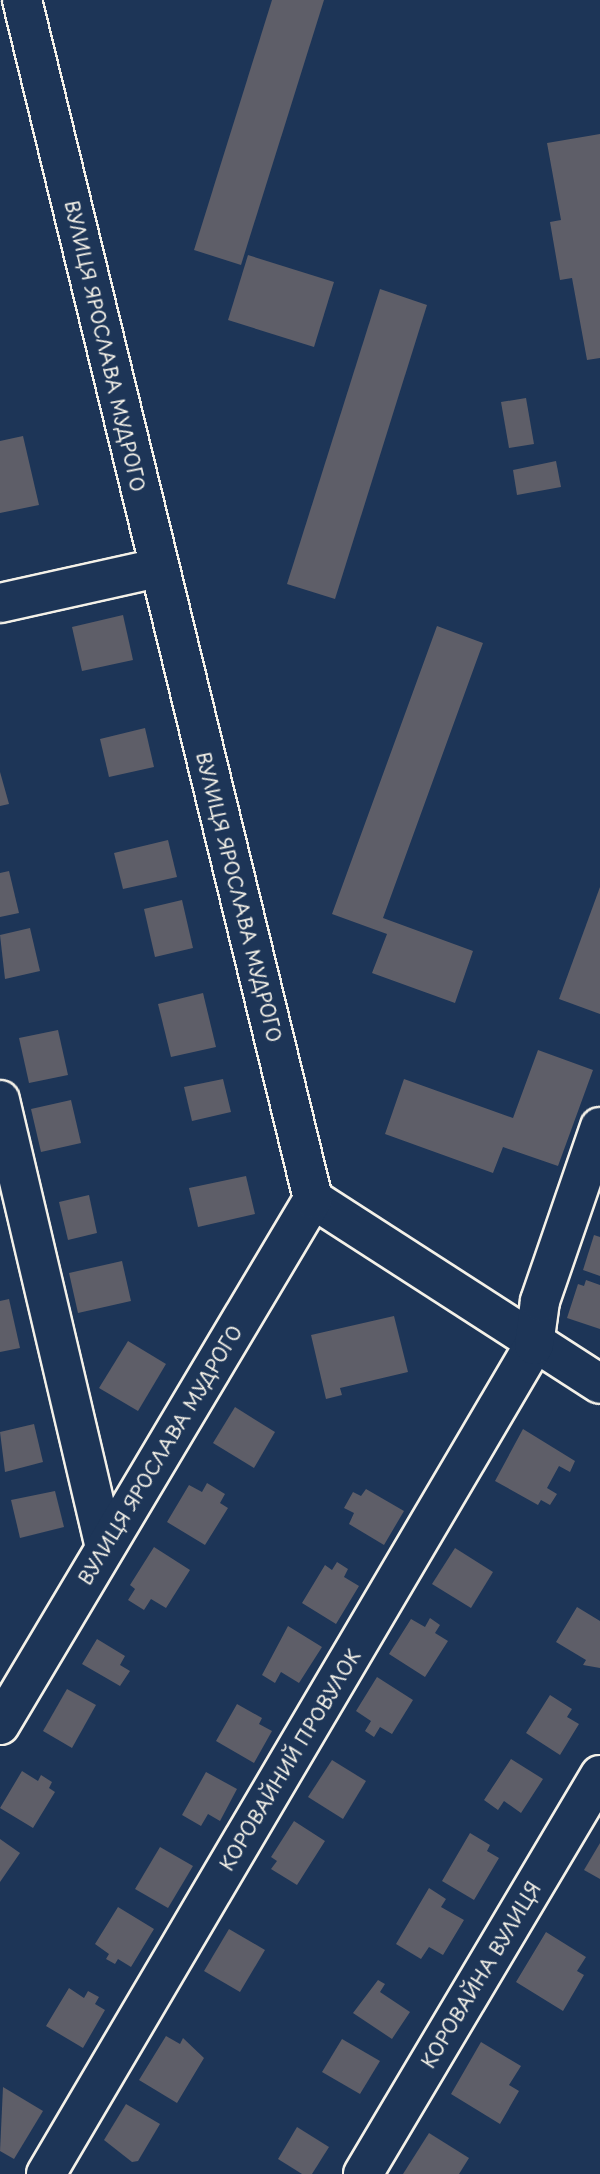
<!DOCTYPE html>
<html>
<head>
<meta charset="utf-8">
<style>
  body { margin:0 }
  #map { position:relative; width:600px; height:2174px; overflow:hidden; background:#1d3557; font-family:"Playpen Sans",sans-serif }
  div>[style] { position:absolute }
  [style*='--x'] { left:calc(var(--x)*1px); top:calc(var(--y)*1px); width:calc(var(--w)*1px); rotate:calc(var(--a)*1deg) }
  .building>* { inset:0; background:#5e5e68 }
  .roads { filter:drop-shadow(2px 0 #f4f1e8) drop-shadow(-2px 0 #f4f1e8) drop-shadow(0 2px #f4f1e8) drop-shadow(0 -2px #f4f1e8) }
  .minor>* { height:38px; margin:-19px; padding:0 19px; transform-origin:19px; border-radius:19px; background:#1d3557 }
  span { translate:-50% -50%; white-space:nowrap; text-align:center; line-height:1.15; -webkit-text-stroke:5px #1d3557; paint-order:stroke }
  .street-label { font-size:19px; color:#f4f1e8 }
</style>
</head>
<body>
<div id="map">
  <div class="building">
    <div style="clip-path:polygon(272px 0,324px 0,241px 265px,194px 250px)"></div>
    <div style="clip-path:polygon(600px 134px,600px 358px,587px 360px,572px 278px,560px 280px,550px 222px,561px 220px,547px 143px)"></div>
    <div style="clip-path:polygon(248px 255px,334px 282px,314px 347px,228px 320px)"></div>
    <div style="clip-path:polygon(380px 289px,427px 305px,335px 599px,287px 584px)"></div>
    <div style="clip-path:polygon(526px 398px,534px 444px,509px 448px,501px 402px)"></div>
    <div style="clip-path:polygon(23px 436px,39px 505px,0 513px,0 441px)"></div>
    <div style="clip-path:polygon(556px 461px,561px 487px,517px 495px,513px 470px)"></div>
    <div style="clip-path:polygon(123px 615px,133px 660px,82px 671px,72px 627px)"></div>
    <div style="clip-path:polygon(437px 626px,483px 643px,383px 918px,473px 951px,455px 1003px,372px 973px,387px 934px,332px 914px)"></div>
    <div style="clip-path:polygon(145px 728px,154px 767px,109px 777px,100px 739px)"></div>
    <div style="clip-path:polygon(0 772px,9px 804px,0 806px)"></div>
    <div style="clip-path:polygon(168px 840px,177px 877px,123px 889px,114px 853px)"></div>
    <div style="clip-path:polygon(9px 871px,19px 913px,0 917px,0 873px)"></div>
    <div style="clip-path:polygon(600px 887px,600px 1014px,559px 999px)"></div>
    <div style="clip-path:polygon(182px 900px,193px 948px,155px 957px,144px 909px)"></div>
    <div style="clip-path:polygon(30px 928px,40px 971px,5px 979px,0 935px)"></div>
    <div style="clip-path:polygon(203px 993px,216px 1047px,171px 1057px,158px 1004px)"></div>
    <div style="clip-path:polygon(58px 1030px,68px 1075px,29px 1083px,19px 1038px)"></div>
    <div style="clip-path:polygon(538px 1050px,593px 1070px,558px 1166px,503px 1147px,493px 1173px,385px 1134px,404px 1079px,513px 1118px)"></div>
    <div style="clip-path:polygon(223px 1079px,231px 1112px,192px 1121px,184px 1087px)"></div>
    <div style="clip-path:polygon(71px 1100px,81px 1143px,41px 1152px,31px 1109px)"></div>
    <div style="clip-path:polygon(246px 1176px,255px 1214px,198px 1227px,189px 1188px)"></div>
    <div style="clip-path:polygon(89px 1195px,97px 1233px,68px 1240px,59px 1202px)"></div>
    <div style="clip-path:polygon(594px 1235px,600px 1237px,600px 1276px,583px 1270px)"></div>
    <div style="clip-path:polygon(122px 1261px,131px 1301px,78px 1313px,69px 1273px)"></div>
    <div style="clip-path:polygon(586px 1280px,600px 1285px,600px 1329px,567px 1318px,578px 1284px,584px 1286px)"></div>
    <div style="clip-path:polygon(9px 1299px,20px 1348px,0 1352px,0 1301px)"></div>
    <div style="clip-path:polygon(394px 1316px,408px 1372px,340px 1388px,342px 1395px,326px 1399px,311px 1335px)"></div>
    <div style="clip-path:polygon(128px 1341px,166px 1364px,138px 1411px,99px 1388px)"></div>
    <div style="clip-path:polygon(235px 1407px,275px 1432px,254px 1468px,213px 1443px)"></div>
    <div style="clip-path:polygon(34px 1424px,43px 1462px,5px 1472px,0 1432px)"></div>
    <div style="clip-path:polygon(523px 1429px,575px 1461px,570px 1472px,559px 1466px,547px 1488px,557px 1494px,550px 1505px,541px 1500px,538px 1505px,495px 1481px)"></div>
    <div style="clip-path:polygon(207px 1483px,225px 1494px,220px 1503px,228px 1508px,205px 1545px,167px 1522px,189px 1485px,202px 1492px)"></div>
    <div style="clip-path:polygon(366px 1489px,404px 1511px,384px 1545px,349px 1524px,354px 1513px,344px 1508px,353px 1492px,361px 1496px)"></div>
    <div style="clip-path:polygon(55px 1491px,64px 1527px,20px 1538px,11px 1500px)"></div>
    <div style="clip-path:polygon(154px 1547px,190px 1570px,166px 1608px,151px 1599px,144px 1610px,128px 1600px,135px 1589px,130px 1585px)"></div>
    <div style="clip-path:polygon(455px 1548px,493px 1572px,471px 1608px,432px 1584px)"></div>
    <div style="clip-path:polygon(337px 1562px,348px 1569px,344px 1577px,359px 1586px,336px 1624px,302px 1603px,325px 1565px,332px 1570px)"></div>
    <div style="clip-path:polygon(577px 1607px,600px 1621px,600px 1668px,583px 1665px,586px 1660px,556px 1642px)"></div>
    <div style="clip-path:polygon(430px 1618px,440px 1625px,435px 1633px,448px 1641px,425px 1677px,389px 1654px,411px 1619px,425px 1627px)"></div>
    <div style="clip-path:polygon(288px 1626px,322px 1647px,299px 1683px,281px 1672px,275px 1683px,262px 1675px)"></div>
    <div style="clip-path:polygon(97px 1639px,125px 1656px,120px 1665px,130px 1671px,120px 1686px,82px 1664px)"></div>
    <div style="clip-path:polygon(377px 1677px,413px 1700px,392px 1734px,380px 1727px,374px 1737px,365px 1731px,371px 1721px,356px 1711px)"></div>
    <div style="clip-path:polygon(67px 1689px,96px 1705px,72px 1748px,43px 1731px)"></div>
    <div style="clip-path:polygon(550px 1695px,572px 1709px,567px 1717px,579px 1724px,560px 1755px,526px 1733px)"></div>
    <div style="clip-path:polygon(237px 1704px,262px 1718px,259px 1724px,272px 1731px,254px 1763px,216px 1741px)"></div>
    <div style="clip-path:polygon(511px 1759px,543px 1779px,521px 1813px,504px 1801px,498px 1810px,484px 1800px)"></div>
    <div style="clip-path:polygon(332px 1760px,366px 1781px,343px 1819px,308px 1797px)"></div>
    <div style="clip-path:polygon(22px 1771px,38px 1781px,41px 1775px,52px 1782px,49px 1788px,55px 1792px,33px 1828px,0 1808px)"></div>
    <div style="clip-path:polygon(206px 1772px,237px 1789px,220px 1821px,208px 1814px,201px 1826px,182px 1815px)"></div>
    <div style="clip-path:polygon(294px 1821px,325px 1841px,297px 1885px,271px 1869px,277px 1861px,271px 1857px)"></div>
    <div style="clip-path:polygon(470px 1833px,490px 1845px,487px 1851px,499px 1858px,474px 1900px,442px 1881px)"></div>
    <div style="clip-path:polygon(0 1839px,20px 1853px,0 1882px)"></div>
    <div style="clip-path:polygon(600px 1843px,600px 1879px,584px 1870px)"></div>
    <div style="clip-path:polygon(160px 1847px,193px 1866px,168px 1908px,135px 1889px)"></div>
    <div style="clip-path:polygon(429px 1888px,446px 1899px,441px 1907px,464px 1920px,443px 1955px,429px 1947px,421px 1959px,396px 1944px)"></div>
    <div style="clip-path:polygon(118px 1907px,154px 1929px,131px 1967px,118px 1959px,115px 1964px,106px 1959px,109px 1954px,95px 1944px)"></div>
    <div style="clip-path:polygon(229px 1929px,265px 1950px,240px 1992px,204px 1971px)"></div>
    <div style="clip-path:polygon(546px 1932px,586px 1957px,577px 1971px,584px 1975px,563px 2011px,516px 1982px)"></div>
    <div style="clip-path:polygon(378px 1980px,385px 1984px,380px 1992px,410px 2012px,392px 2039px,353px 2013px)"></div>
    <div style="clip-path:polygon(69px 1988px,84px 1998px,88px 1991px,99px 1997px,95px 2004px,105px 2010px,83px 2048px,46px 2026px)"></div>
    <div style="clip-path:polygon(166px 2036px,180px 2044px,183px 2038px,204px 2058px,177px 2103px,139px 2080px)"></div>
    <div style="clip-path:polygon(342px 2039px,380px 2061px,360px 2094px,322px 2072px)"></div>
    <div style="clip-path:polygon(481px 2042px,521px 2066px,509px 2085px,519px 2091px,500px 2124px,451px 2094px)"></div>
    <div style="clip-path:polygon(3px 2087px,43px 2111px,14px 2159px,0 2151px)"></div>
    <div style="clip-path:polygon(126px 2104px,160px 2124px,138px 2161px,132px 2162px,104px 2140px)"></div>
    <div style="clip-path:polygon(297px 2127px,329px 2147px,312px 2174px,302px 2174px,278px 2159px)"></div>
    <div style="clip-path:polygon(429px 2133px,469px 2158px,459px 2174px,403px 2174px)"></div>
  </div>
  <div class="roads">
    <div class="minor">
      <div style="--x:0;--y:603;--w:162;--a:-12.5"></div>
      <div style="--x:0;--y:1100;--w:459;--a:76.8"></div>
      <div style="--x:313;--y:1199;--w:341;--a:32.8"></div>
      <div style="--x:0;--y:1725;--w:612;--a:-59.24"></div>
      <div style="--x:313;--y:1199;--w:1234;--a:-103.64"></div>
      <div style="--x:46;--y:2174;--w:962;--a:-59.52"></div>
      <div style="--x:534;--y:1345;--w:44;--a:-82.2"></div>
      <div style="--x:540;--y:1301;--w:184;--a:-71"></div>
      <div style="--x:363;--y:2174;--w:464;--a:-59.3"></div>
    </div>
  </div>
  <div class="street-label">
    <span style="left:105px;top:346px;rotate:77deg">ВУЛИЦЯ ЯРОСЛАВА МУДРОГО</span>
    <span style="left:239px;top:897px;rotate:76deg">ВУЛИЦЯ ЯРОСЛАВА МУДРОГО</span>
    <span style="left:160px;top:1455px;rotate:-59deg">ВУЛИЦЯ ЯРОСЛАВА МУДРОГО</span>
    <span style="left:290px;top:1760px;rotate:-59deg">КОРОВАЙНИЙ ПРОВУЛОК</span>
    <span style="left:481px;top:1975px;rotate:-59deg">КОРОВАЙНА ВУЛИЦЯ</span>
  </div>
</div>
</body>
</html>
